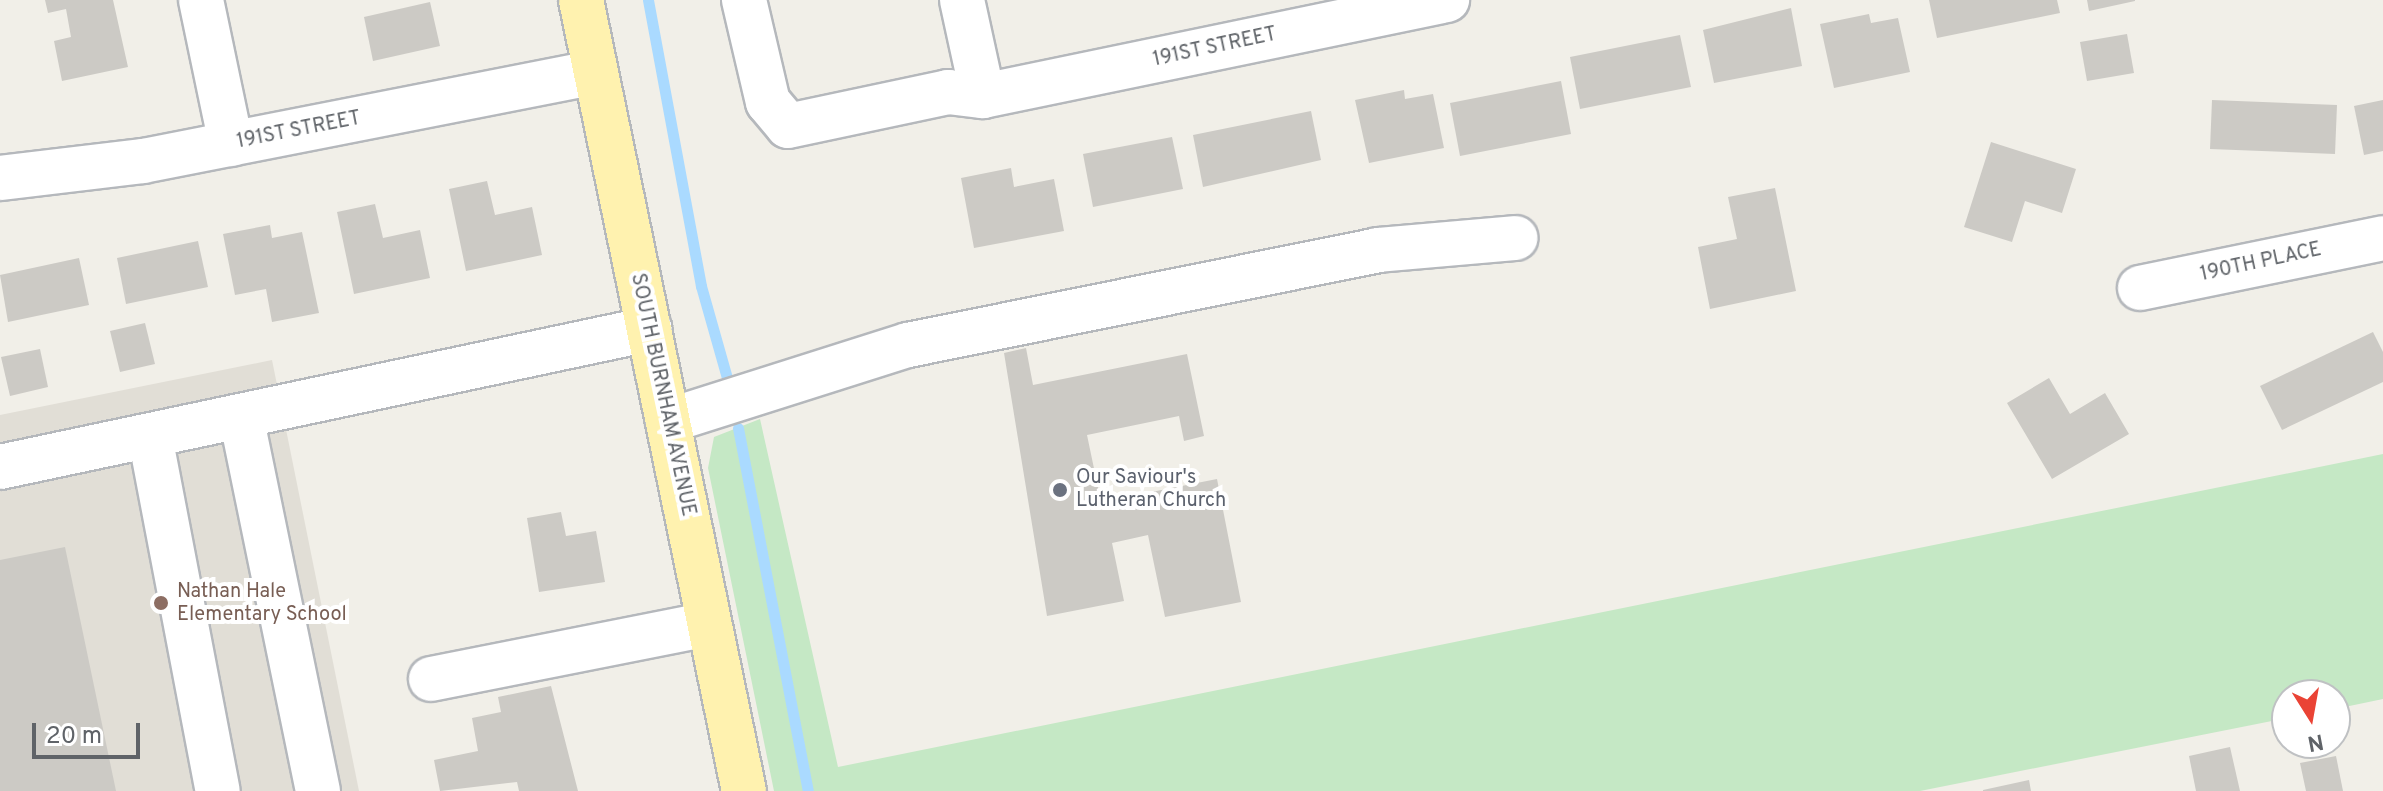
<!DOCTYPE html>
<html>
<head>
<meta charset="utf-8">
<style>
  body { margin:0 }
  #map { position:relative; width:2383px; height:791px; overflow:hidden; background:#f1efe8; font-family:Overpass,sans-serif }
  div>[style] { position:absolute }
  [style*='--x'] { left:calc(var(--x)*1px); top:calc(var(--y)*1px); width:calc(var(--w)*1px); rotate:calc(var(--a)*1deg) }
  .education>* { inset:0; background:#e1ded6 }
  .green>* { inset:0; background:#c5e8c5 }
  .stream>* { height:11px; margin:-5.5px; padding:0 5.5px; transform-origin:5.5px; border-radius:5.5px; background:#aadaff }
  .building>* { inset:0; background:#cccac5 }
  .roads { filter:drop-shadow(2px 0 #b5b8bc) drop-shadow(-2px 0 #b5b8bc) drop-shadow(0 2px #b5b8bc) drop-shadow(0 -2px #b5b8bc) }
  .minor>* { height:44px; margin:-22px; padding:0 22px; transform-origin:22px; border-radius:22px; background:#fff }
  .major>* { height:44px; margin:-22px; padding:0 22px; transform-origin:22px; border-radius:22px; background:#fff2af }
  .dots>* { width:22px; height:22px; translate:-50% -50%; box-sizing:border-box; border:4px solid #fff; border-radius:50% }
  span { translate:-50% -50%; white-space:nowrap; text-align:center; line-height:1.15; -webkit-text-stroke:8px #fff; paint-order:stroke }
  .street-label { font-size:20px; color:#5f6368 }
  .worship-label { font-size:20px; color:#5b616d }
  .left { translate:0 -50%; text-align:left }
  .education-label { font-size:20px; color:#785e54 }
  .north { position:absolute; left:2271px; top:679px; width:80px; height:80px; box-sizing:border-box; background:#fff; border:2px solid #bfc1c3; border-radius:50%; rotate:169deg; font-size:22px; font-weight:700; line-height:32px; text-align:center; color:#5f6368 }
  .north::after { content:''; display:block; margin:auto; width:28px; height:36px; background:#ea4335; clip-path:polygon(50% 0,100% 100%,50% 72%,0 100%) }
  .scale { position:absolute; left:32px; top:723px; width:108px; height:36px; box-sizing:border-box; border:4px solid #5f6368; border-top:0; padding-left:10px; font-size:24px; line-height:28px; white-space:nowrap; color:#5f6368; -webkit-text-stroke:6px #fff; paint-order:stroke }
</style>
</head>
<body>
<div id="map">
  <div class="education">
    <div style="clip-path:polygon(272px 360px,359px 791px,0 791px,0 415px)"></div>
  </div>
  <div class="green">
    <div style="clip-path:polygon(760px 419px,838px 767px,2383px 454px,2383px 699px,2335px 709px,2335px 695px,2287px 695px,2287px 718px,1920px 791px,774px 791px,708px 468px,714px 437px)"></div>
  </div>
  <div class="stream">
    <div style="--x:648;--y:0;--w:291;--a:79.5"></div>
    <div style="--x:701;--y:286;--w:96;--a:74.2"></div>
    <div style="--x:738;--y:428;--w:370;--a:79.1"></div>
  </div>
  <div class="building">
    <div style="clip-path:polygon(45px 0,113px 0,128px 67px,62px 81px,54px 41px,71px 37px,66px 9px,48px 13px)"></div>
    <div style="clip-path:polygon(1929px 0,2057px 0,2060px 13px,1937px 38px)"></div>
    <div style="clip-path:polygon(2087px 0,2135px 0,2135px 1px,2089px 11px)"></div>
    <div style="clip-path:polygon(430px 2px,440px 46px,373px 61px,364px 17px)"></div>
    <div style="clip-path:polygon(1791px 8px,1802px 66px,1714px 83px,1703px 30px)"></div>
    <div style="clip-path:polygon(1869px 14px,1871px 23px,1898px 18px,1910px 72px,1834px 88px,1820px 24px)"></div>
    <div style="clip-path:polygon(2127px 34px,2134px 73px,2087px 81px,2080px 42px)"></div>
    <div style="clip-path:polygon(1680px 35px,1691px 87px,1580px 109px,1570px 57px)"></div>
    <div style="clip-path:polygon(1561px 81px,1571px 134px,1460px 156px,1450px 103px)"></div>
    <div style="clip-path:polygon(1404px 90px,1405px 99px,1433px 94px,1444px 148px,1369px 163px,1355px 100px)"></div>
    <div style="clip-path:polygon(2212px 100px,2337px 105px,2335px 154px,2210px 149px)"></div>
    <div style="clip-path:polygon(2383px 100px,2383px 151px,2364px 155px,2354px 106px)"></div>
    <div style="clip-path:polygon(1311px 111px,1321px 160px,1203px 187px,1193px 135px)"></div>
    <div style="clip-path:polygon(1172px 137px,1183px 189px,1093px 207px,1083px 154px)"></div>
    <div style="clip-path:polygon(1991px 142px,2076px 169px,2062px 213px,2025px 201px,2012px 242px,1964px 227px)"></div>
    <div style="clip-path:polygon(1011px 168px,1014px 187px,1054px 179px,1064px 231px,974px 248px,961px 178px)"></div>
    <div style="clip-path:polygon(487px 181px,495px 215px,532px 207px,542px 255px,466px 271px,449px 189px)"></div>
    <div style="clip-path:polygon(1775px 188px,1796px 291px,1710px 309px,1698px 247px,1737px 239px,1728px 197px)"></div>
    <div style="clip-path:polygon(375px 204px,383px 238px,420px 230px,430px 278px,354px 294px,337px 212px)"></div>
    <div style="clip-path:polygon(270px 225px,272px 238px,302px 232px,319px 313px,272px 322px,266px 289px,235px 295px,223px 234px)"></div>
    <div style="clip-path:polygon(198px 241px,208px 287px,126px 304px,117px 258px)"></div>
    <div style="clip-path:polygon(79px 258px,89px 305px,8px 322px,0 275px)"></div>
    <div style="clip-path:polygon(145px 323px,155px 364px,120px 372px,110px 331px)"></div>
    <div style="clip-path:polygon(2373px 332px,2383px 352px,2383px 382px,2282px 430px,2260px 386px)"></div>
    <div style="clip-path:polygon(1026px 348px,1033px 385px,1187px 354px,1204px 436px,1184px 441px,1179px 416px,1087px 435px,1101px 502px,1217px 479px,1241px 602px,1165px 617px,1148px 535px,1112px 543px,1124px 601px,1047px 616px,1004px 353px)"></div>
    <div style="clip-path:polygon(40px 349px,48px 387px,10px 396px,1px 357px)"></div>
    <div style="clip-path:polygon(2049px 378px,2070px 414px,2105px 393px,2129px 434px,2052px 479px,2007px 403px)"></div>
    <div style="clip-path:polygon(561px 512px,566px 536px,596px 531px,605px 582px,539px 592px,527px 518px)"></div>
    <div style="clip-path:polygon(65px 547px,116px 791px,0 791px,0 560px)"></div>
    <div style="clip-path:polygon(551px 686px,578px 791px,519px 791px,517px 782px,440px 791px,434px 760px,478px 751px,472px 718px,501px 712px,498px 697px)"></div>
    <div style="clip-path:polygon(2230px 747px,2240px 791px,2196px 791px,2189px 756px)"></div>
    <div style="clip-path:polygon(2336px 756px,2343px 791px,2306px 791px,2300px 763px)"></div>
    <div style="clip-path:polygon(2029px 780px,2031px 791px,1983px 791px,1983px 790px)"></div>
  </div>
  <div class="roads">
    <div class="minor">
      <div style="--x:201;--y:0;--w:147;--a:78.2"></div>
      <div style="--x:744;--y:0;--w:105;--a:76.8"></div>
      <div style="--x:768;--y:102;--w:31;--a:50"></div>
      <div style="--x:788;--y:126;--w:164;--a:-12"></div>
      <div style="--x:948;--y:92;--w:35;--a:7"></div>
      <div style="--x:983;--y:96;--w:474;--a:-11.7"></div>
      <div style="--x:962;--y:0;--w:98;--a:77.7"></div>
      <div style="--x:0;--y:178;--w:144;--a:-6.8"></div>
      <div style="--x:143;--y:161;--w:461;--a:-11.1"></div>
      <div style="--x:2140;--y:288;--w:248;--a:-11.6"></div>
      <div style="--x:241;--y:416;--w:383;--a:78.4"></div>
      <div style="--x:668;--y:421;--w:252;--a:-17.6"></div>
      <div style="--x:908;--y:345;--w:480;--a:-11.4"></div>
      <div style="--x:1378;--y:250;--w:138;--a:-5"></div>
      <div style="--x:150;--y:436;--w:361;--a:79.2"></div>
      <div style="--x:0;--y:467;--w:664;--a:-12"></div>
      <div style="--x:431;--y:679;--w:283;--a:-11.2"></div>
    </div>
    <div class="major">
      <div style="--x:581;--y:0;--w:808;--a:78.36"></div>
    </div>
  </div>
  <div class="dots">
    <div style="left:1060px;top:490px;background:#6b7280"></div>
    <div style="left:161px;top:603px;background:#8d6e63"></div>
  </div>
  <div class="street-label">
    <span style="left:1215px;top:48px;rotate:-12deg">191ST STREET</span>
    <span style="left:299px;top:131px;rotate:-11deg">191ST STREET</span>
    <span style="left:2261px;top:263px;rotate:-12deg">190TH PLACE</span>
    <span style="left:662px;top:395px;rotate:78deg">SOUTH BURNHAM AVENUE</span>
  </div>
  <div class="worship-label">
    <span class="left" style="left:1076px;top:490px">Our Saviour's<br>Lutheran Church</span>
  </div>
  <div class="education-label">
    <span class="left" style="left:177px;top:604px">Nathan Hale<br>Elementary School</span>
  </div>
  <div class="north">N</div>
  <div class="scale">20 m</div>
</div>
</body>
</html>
